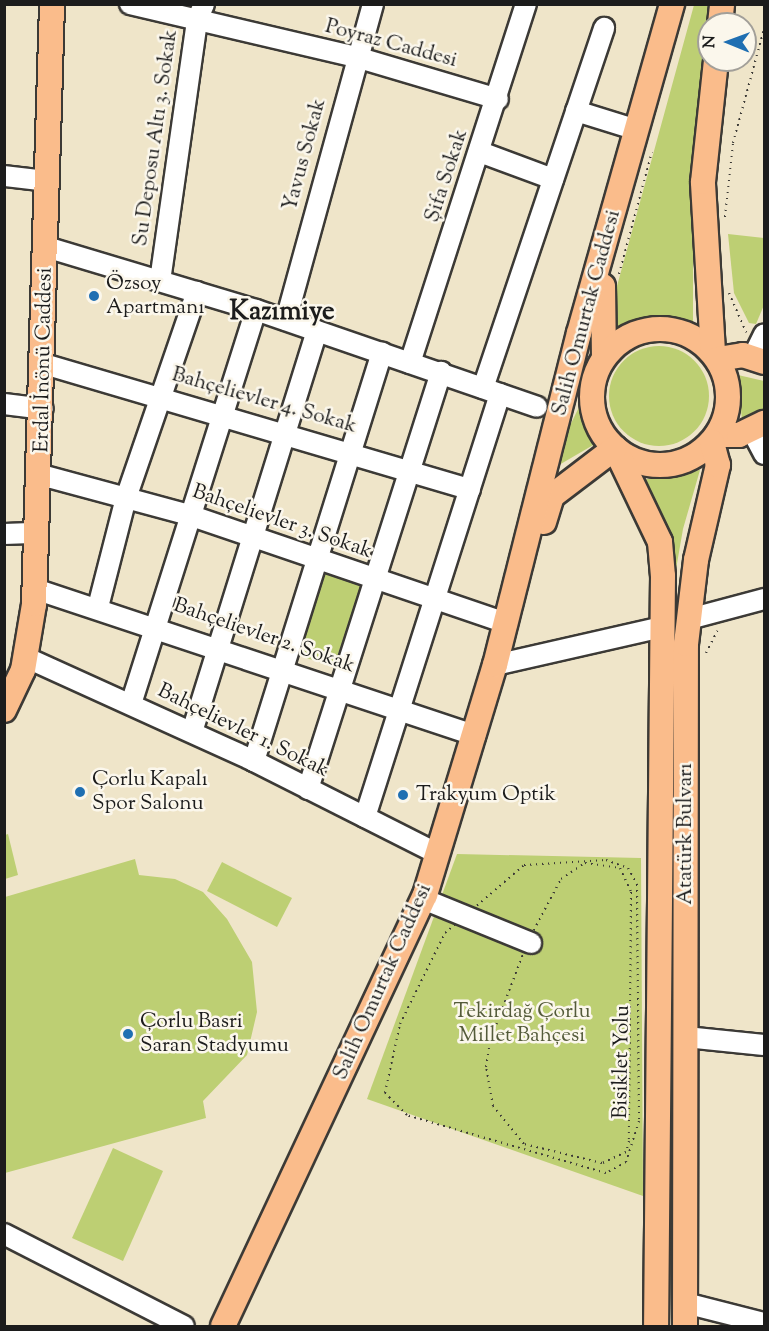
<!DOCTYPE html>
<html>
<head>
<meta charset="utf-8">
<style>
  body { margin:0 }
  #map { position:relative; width:769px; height:1331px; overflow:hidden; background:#efe5c9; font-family:"Sorts Mill Goudy",serif }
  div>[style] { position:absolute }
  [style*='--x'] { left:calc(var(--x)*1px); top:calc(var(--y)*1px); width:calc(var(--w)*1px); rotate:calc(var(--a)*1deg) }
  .green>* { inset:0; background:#bdcf73 }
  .round { border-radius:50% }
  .path>* { height:2px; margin-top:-1px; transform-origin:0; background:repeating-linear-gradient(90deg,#3c3a36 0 1.5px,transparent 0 6px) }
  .roads { filter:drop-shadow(2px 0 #3c3a36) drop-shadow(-2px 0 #3c3a36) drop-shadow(0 2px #3c3a36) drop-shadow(0 -2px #3c3a36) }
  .minor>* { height:20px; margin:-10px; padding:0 10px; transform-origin:10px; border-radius:10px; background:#fff }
  .major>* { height:24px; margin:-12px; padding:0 12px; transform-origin:12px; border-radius:12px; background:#fabc8b }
  .major>.ring { margin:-12px; padding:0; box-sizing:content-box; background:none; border:24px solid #fabc8b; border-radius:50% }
  .dots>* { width:16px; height:16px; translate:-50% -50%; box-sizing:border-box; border:3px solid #fbf7ec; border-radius:50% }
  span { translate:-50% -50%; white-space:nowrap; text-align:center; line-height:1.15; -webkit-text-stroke:5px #fbf7ec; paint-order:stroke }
  .street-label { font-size:21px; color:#1c1c1c }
  .poi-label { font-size:21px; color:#1c1c1c }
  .left { translate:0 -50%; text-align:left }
  .park-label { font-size:21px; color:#545b3a }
  .district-label { font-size:27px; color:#1c1c1c; font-weight:700 }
  .frame { position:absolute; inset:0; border:6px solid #1c1c1c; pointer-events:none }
  .north { position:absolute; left:697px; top:12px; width:60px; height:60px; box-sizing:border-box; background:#fbf7ec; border:2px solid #a29f99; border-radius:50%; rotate:271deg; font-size:16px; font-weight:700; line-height:24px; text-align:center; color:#1c1c1c }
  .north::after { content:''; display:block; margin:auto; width:21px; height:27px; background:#1f6fb2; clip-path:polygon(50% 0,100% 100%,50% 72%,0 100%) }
</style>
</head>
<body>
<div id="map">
  <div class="green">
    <div style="clip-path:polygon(694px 5px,712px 5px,693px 227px,693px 324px,653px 320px,613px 339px,617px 286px)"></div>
    <div style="clip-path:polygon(728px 234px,764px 238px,764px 305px,756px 324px,749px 323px,734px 293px)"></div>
    <div class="round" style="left:609px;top:346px;width:100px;height:100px"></div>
    <div style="clip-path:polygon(738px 375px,764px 381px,764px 409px,742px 421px)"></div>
    <div style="clip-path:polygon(587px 391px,595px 444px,547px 472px)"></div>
    <div style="clip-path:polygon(700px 470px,683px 529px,675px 575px,669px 529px,642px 480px)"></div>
    <div style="clip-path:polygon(321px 572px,361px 585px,334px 667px,294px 654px)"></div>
    <div style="clip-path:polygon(8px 834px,18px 875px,5px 879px,5px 835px)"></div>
    <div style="clip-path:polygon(457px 854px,641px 858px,643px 1196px,367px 1099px)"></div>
    <div style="clip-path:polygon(135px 859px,139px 875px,175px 879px,203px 892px,227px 919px,252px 962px,257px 1012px,247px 1055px,203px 1101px,206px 1118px,5px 1173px,5px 897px)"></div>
    <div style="clip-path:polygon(222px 862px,292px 898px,277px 927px,207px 891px)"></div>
    <div style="clip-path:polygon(113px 1148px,163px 1171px,123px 1261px,72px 1238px)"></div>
  </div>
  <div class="path">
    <div style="--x:725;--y:217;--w:74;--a:-83.8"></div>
    <div style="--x:733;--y:143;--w:118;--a:-74.8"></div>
    <div style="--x:619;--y:274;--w:126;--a:-74.9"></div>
    <div style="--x:729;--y:293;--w:43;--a:66.4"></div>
    <div style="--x:624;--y:334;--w:31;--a:-19"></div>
    <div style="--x:653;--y:324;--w:41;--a:11.3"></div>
    <div style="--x:736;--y:375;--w:40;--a:87.1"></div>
    <div style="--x:651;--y:478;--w:48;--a:-10.8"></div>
    <div style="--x:706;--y:653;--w:25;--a:-63"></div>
    <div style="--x:606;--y:860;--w:23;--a:20"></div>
    <div style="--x:628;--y:868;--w:18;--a:61"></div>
    <div style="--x:637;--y:884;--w:237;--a:89.5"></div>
    <div style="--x:639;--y:1121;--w:43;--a:107.6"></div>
    <div style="--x:626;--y:1162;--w:23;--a:151"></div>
    <div style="--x:606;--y:1173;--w:207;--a:-163.8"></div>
    <div style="--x:407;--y:1115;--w:31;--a:-135"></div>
    <div style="--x:385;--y:1093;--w:71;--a:-77.7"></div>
    <div style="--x:400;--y:1024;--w:102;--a:-63.7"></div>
    <div style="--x:445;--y:933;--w:104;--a:-40.7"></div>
    <div style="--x:524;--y:865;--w:82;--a:-3.5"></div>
    <div style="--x:585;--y:863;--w:35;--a:8"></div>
    <div style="--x:620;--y:868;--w:26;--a:65"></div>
    <div style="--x:631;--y:892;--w:249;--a:90.5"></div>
    <div style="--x:629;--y:1141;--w:11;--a:105"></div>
    <div style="--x:626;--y:1152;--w:26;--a:155"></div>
    <div style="--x:602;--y:1163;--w:80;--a:-166.3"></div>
    <div style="--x:524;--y:1144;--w:49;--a:-129.2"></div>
    <div style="--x:493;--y:1106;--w:40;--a:-100"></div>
    <div style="--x:486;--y:1067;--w:26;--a:-81"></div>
    <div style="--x:490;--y:1041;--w:107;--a:-69.2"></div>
    <div style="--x:528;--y:941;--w:70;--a:-62"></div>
    <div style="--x:561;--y:879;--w:29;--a:-34"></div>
  </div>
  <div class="roads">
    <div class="minor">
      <div style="--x:130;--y:4;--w:232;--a:13.2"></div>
      <div style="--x:356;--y:57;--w:148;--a:16.5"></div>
      <div style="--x:576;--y:111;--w:64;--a:17.3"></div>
      <div style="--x:480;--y:152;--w:78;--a:20.3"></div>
      <div style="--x:4;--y:176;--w:43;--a:6.6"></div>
      <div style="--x:46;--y:247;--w:219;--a:16.7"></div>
      <div style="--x:256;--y:310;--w:297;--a:19"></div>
      <div style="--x:160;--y:281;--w:264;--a:-81.9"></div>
      <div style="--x:197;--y:20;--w:17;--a:-66"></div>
      <div style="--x:286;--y:320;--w:328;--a:-74.6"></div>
      <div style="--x:753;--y:357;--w:25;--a:-64"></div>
      <div style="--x:410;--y:363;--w:377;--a:-72.1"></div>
      <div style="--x:44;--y:364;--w:444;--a:16.4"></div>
      <div style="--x:483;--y:388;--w:380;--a:-71.4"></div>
      <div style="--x:4;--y:404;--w:39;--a:7"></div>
      <div style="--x:752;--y:431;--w:26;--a:62"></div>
      <div style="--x:41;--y:475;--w:153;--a:15.1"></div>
      <div style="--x:189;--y:515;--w:335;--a:18.8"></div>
      <div style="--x:4;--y:534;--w:34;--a:-2"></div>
      <div style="--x:35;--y:589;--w:464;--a:18.4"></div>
      <div style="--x:98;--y:607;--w:113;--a:-75.6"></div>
      <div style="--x:126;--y:498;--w:218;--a:-71"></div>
      <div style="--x:689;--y:619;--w:78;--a:-14.9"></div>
      <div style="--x:25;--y:657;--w:252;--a:24.4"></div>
      <div style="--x:254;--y:761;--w:206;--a:26.8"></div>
      <div style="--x:495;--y:665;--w:167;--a:-12.8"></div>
      <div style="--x:131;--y:704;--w:413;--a:-72.4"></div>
      <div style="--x:192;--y:732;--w:420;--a:-72.7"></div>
      <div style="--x:254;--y:761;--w:428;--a:-72.6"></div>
      <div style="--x:308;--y:789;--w:438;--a:-72.3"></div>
      <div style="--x:365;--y:817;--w:444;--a:-72.3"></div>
      <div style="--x:433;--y:903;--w:106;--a:22.2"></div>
      <div style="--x:686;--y:1037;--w:78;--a:5.9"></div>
      <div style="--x:4;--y:1234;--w:202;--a:27.1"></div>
      <div style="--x:685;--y:1303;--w:81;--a:14.2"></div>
    </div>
    <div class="major">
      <div style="--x:720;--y:24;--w:20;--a:-84"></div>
      <div style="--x:603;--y:286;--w:71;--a:89.2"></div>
      <div class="ring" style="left:592px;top:329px;width:112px;height:112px"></div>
      <div style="--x:713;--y:352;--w:170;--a:-93.4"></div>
      <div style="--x:703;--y:182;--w:123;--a:-83.9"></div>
      <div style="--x:718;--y:359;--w:25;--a:-9"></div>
      <div style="--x:743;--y:355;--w:22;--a:18"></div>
      <div style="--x:717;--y:435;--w:22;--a:0"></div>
      <div style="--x:739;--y:435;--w:28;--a:-26"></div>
      <div style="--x:615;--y:448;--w:104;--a:64.4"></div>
      <div style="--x:660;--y:542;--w:34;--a:85"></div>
      <div style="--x:663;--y:576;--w:750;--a:90.53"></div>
      <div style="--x:544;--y:522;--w:27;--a:-73"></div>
      <div style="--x:552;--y:496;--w:79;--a:-37.3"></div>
      <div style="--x:4;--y:710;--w:44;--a:-64.6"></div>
      <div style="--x:23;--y:670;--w:67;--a:-80.5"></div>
      <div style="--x:34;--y:604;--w:600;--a:-88.28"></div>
      <div style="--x:223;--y:1326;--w:476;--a:-64.9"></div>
      <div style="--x:425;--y:895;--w:240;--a:-73.1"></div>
      <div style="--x:495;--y:665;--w:342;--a:-75.8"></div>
      <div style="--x:579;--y:333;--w:342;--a:-74.2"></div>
      <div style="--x:685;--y:1326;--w:682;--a:-89.92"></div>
      <div style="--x:686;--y:644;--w:85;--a:-83.2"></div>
      <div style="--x:696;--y:560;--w:98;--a:-77"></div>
      <div style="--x:718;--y:465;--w:24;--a:-105"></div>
    </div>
  </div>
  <div class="dots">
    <div style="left:94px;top:296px;background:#1f6fb2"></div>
    <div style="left:80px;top:792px;background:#1f6fb2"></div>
    <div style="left:403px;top:795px;background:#1f6fb2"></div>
    <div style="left:128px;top:1034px;background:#1f6fb2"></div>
  </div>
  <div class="street-label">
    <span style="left:391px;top:44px;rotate:15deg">Poyraz Caddesi</span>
    <span style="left:156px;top:138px;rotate:-82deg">Su Deposu Altı 3. Sokak</span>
    <span style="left:305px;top:155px;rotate:-75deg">Yavus Sokak</span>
    <span style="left:447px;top:176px;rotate:-72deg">Şifa Sokak</span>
    <span style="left:587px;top:313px;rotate:-75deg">Salih Omurtak Caddesi</span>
    <span style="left:44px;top:360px;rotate:-89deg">Erdal İnönü Caddesi</span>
    <span style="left:264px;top:401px;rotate:16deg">Bahçelievler 4. Sokak</span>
    <span style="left:282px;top:522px;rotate:19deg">Bahçelievler 3. Sokak</span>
    <span style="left:264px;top:636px;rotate:19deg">Bahçelievler 2. Sokak</span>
    <span style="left:243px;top:731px;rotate:26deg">Bahçelievler 1. Sokak</span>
    <span style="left:686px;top:834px;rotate:-90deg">Atatürk Bulvarı</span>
    <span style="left:383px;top:982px;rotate:-66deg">Salih Omurtak Caddesi</span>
    <span style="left:622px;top:1062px;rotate:-89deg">Bisiklet Yolu</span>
  </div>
  <div class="poi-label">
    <span class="left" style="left:106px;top:296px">Özsoy<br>Apartmanı</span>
    <span class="left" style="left:92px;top:792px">Çorlu Kapalı<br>Spor Salonu</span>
    <span class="left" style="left:416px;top:795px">Trakyum Optik</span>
    <span class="left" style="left:140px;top:1034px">Çorlu Basri<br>Saran Stadyumu</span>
  </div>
  <div class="park-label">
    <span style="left:522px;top:1024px">Tekirdağ Çorlu<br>Millet Bahçesi</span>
  </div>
  <div class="district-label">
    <span style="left:282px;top:313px">Kazımiye</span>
  </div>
  <div class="frame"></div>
  <div class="north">N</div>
</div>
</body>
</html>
